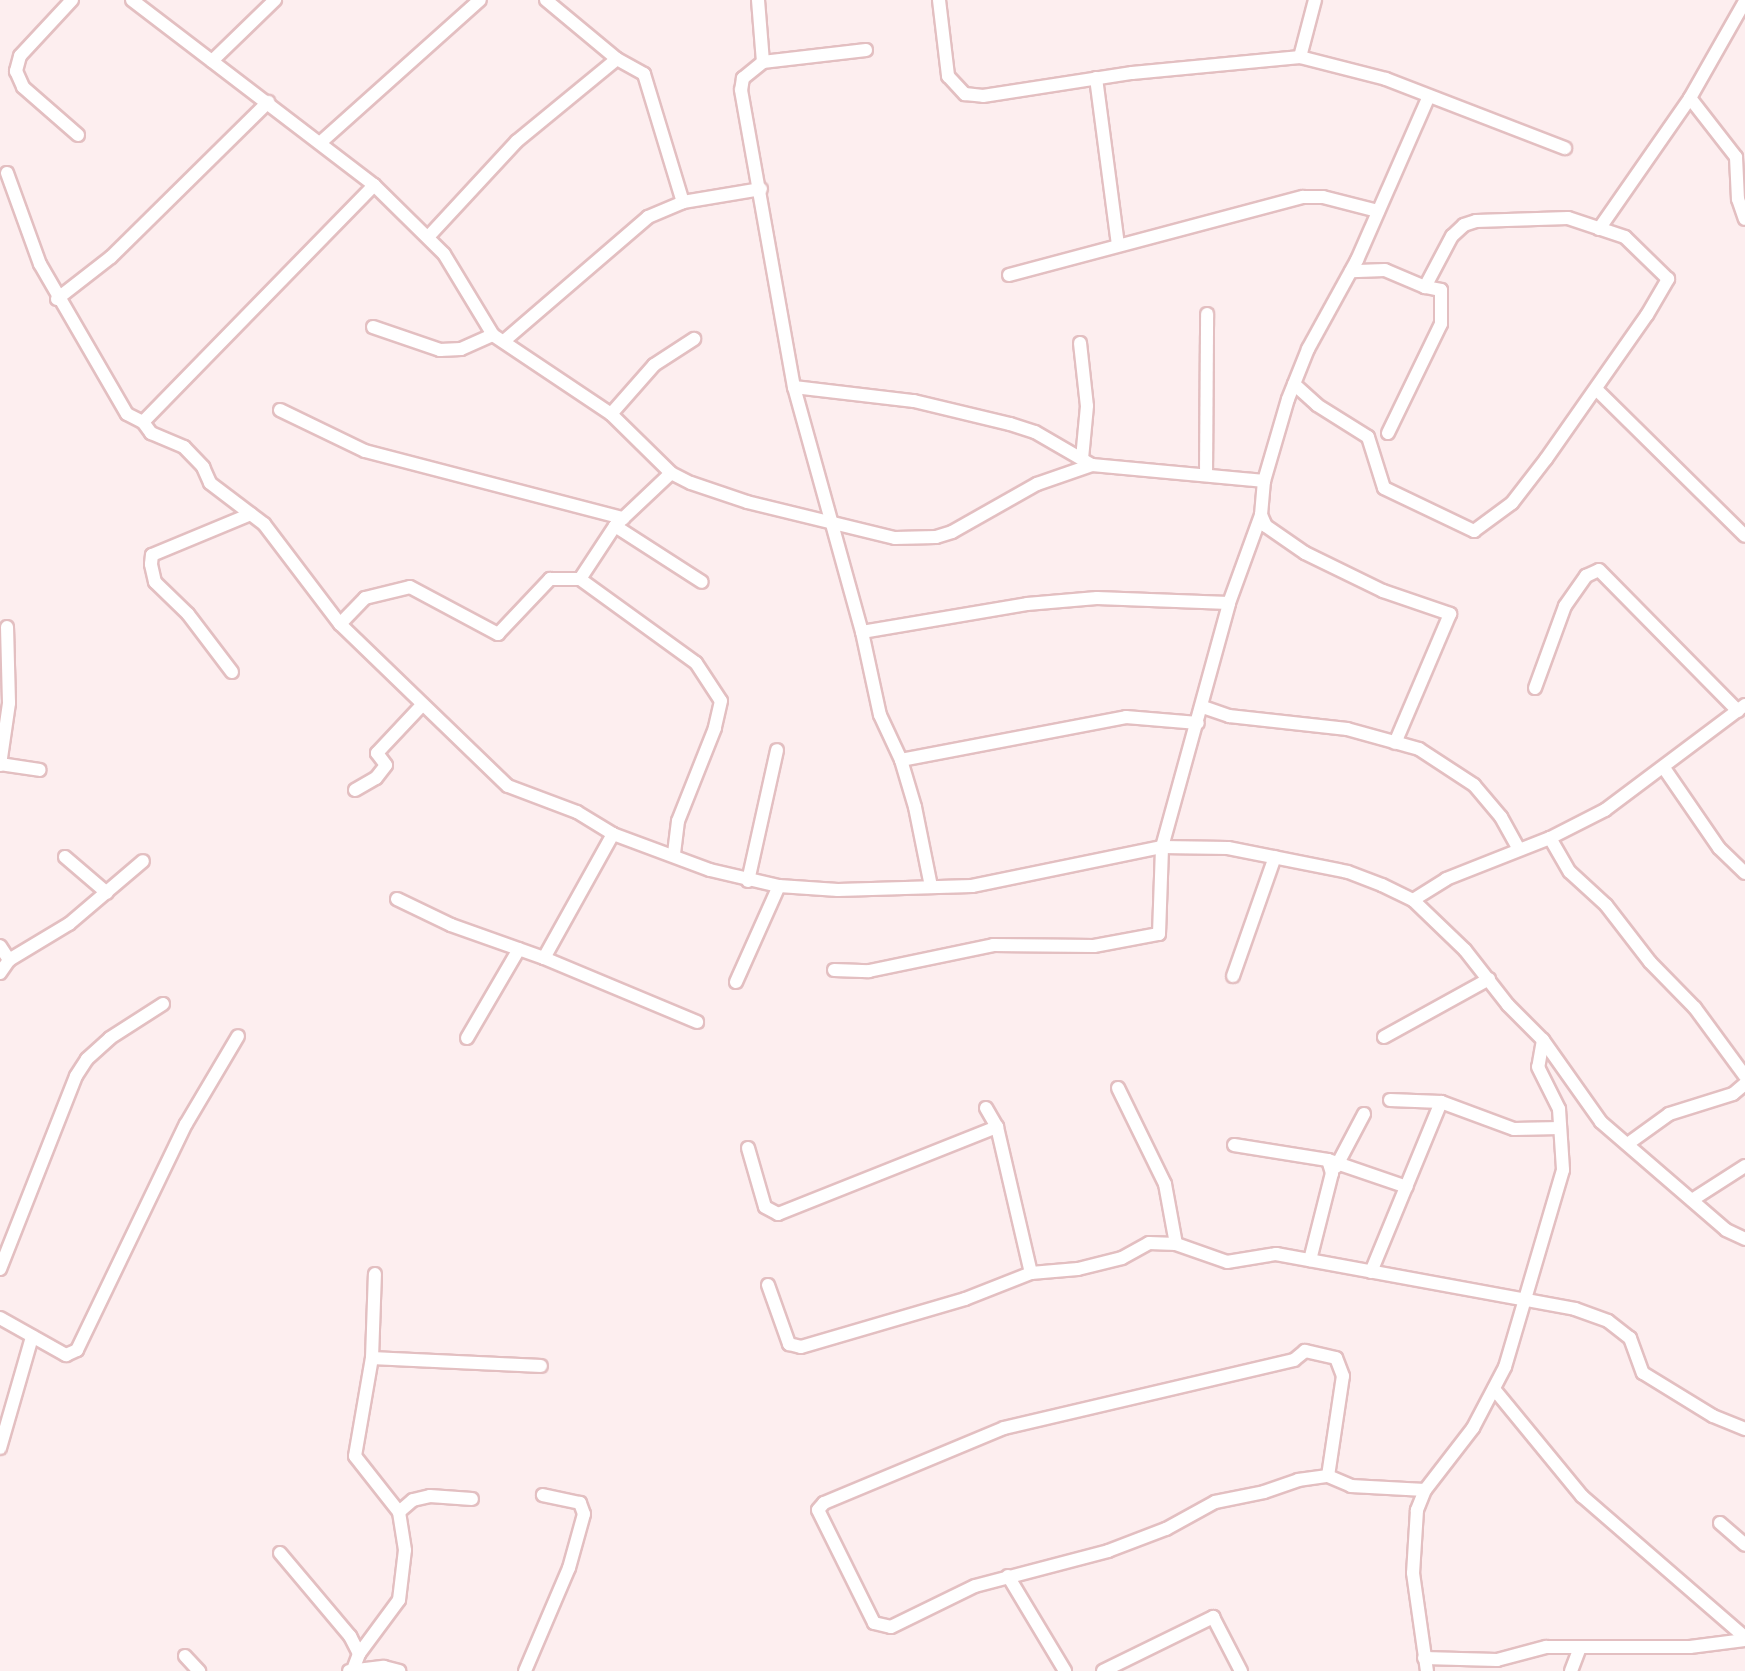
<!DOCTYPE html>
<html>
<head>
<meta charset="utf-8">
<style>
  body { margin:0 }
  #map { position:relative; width:1745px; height:1671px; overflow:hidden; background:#fdeeef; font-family:"Archivo Narrow",sans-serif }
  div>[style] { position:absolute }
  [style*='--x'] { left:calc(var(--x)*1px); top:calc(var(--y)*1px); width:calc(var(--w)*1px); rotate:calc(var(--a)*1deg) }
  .roads { filter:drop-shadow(2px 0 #e3bfc1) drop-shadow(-2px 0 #e3bfc1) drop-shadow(0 2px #e3bfc1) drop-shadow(0 -2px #e3bfc1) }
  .minor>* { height:12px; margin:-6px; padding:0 6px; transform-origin:6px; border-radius:6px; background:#fff }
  span { translate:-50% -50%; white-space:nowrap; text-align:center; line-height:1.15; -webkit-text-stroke:5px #fff; paint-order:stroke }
</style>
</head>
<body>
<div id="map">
  <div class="roads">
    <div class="minor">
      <div style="--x:72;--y:0;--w:76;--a:132.9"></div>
      <div style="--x:20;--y:56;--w:16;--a:105"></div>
      <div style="--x:16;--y:71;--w:17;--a:66"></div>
      <div style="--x:23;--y:87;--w:73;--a:41.1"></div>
      <div style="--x:132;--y:0;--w:305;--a:37.4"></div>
      <div style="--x:374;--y:185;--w:98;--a:44.6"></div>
      <div style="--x:444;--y:254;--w:95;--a:58.8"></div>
      <div style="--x:493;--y:335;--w:142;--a:33.8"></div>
      <div style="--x:611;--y:414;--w:84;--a:44.5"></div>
      <div style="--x:671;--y:473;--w:22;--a:27"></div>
      <div style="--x:691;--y:483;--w:59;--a:18.7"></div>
      <div style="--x:747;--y:502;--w:152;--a:13.7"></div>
      <div style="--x:895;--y:538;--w:41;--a:-1.4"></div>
      <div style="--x:936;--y:537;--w:17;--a:-17"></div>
      <div style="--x:952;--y:532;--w:98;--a:-29.5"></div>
      <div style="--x:1037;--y:484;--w:58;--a:-19.1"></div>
      <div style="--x:1092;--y:465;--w:173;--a:5.3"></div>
      <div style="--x:546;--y:0;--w:92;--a:39.7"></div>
      <div style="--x:617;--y:59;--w:31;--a:29"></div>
      <div style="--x:644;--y:74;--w:134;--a:73.1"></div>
      <div style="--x:758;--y:0;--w:62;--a:85.4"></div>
      <div style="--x:939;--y:0;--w:77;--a:83.2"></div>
      <div style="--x:948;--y:76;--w:25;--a:47"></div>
      <div style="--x:965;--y:94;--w:18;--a:6"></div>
      <div style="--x:983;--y:96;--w:151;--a:-8.8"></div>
      <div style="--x:1132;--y:73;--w:169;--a:-5.4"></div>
      <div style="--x:1300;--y:57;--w:89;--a:14.3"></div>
      <div style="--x:1386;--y:79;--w:192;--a:21.1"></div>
      <div style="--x:866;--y:50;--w:104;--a:173.4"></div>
      <div style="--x:763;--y:62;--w:26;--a:141"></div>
      <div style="--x:743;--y:78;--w:12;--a:99"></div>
      <div style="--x:741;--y:90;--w:302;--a:79.9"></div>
      <div style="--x:794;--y:387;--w:254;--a:74.5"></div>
      <div style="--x:862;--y:632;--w:85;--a:77.8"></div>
      <div style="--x:880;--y:715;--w:50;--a:65"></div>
      <div style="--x:901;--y:760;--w:49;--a:73.4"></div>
      <div style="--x:915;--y:807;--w:81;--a:78.6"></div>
      <div style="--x:1300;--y:57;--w:59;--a:-75.3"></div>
      <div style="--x:212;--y:61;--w:88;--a:-44.1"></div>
      <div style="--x:1096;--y:78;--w:168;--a:82.5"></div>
      <div style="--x:1690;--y:98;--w:75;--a:52.1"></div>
      <div style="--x:1736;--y:157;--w:42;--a:87.3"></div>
      <div style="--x:1738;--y:199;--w:21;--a:71"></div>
      <div style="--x:321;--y:142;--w:213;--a:-41.8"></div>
      <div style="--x:7;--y:173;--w:97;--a:70.1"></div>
      <div style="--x:40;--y:264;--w:173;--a:59.9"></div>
      <div style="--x:127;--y:414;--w:18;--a:27"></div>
      <div style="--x:143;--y:422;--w:14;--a:54"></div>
      <div style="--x:151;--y:433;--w:36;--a:23"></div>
      <div style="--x:184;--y:447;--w:28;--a:46"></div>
      <div style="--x:203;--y:467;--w:17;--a:66"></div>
      <div style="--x:210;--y:483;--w:68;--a:37.2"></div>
      <div style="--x:264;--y:524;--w:126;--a:52.8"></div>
      <div style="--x:340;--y:624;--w:233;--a:44"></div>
      <div style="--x:508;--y:786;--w:74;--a:20.6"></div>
      <div style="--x:577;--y:812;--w:42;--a:31.4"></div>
      <div style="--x:613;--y:834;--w:103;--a:20.4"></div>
      <div style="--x:710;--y:870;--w:71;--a:13.1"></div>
      <div style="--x:779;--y:886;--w:59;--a:3.9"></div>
      <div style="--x:838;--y:890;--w:134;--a:-1.7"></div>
      <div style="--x:972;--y:886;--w:194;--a:-11.6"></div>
      <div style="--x:1162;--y:847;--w:66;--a:0.9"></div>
      <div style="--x:1228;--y:848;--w:122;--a:11.3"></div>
      <div style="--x:1348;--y:872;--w:36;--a:21"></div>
      <div style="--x:1382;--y:885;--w:34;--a:26"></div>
      <div style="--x:1413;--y:900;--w:72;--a:43.9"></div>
      <div style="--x:1465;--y:950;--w:70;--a:52"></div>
      <div style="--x:1508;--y:1005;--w:49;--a:45"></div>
      <div style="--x:1543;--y:1040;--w:27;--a:100"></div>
      <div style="--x:1538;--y:1067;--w:47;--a:63.4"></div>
      <div style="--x:1559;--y:1109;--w:61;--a:86.2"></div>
      <div style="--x:1563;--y:1170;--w:205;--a:106.4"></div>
      <div style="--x:1505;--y:1367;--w:69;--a:117.7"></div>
      <div style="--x:1473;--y:1428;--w:78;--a:127.7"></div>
      <div style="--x:1425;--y:1490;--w:22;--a:112"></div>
      <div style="--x:1417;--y:1510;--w:63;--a:93.6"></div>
      <div style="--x:1413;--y:1573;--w:99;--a:81.9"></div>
      <div style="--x:1599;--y:229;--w:160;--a:-55.2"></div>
      <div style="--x:1690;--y:98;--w:112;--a:-60.4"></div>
      <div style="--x:429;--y:236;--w:129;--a:-47.2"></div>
      <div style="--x:517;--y:141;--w:129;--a:-39.4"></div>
      <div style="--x:1009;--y:275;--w:304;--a:-14.9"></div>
      <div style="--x:1303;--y:197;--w:20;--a:0"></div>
      <div style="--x:1323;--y:197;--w:57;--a:14.3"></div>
      <div style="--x:57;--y:299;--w:68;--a:-37.9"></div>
      <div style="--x:111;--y:257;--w:221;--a:-44.6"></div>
      <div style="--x:373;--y:327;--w:71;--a:18.9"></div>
      <div style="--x:440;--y:350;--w:21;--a:-3"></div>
      <div style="--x:461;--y:349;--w:35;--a:-24"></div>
      <div style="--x:504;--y:341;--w:190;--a:-40.7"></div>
      <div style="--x:648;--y:217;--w:38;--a:-23"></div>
      <div style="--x:683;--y:202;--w:79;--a:-9.5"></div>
      <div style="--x:1080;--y:343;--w:63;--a:83.7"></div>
      <div style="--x:1087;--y:406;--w:53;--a:95.4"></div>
      <div style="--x:1294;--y:384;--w:31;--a:42"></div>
      <div style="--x:1317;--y:405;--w:60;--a:32.1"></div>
      <div style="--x:1368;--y:437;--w:53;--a:72.6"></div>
      <div style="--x:1384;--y:488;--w:100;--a:25.5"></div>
      <div style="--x:1474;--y:531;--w:47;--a:-36.4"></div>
      <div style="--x:1512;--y:503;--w:56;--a:-52.3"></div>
      <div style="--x:1546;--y:459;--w:176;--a:-55"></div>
      <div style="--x:1647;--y:315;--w:42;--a:-59.7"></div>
      <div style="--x:1668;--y:279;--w:60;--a:-135.7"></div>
      <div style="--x:1625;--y:237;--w:60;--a:-161.6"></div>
      <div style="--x:1568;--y:218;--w:92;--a:178.1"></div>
      <div style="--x:1476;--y:221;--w:13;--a:162"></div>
      <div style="--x:1464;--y:225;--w:16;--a:137"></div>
      <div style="--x:1452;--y:236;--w:58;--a:117.9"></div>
      <div style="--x:1425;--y:287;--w:43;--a:-157"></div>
      <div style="--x:1385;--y:270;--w:34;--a:178"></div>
      <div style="--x:794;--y:387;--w:121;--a:6.7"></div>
      <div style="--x:914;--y:401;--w:99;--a:13.5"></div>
      <div style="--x:1010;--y:424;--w:26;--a:18"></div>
      <div style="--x:1035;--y:432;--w:66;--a:30.1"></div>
      <div style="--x:1596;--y:389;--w:209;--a:44.6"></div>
      <div style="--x:280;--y:410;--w:94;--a:25.8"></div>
      <div style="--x:365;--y:451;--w:267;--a:14.6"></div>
      <div style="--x:611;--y:414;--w:65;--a:-48.7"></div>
      <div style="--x:654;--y:365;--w:48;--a:-33"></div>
      <div style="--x:143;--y:422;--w:331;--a:-45.7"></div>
      <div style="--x:1388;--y:433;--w:121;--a:-64.1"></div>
      <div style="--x:1441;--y:324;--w:34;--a:-90"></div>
      <div style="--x:1441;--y:290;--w:16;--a:-169"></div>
      <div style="--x:1206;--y:475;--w:161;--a:-89.6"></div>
      <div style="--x:1261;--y:515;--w:12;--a:66"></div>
      <div style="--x:1266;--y:526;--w:47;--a:34.7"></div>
      <div style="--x:1305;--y:553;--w:87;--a:26"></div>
      <div style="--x:1383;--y:591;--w:71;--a:18.9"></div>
      <div style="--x:1450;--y:614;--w:140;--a:113.1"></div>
      <div style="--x:615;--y:526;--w:103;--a:32.8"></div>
      <div style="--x:580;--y:579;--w:64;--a:-56.6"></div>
      <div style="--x:615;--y:526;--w:77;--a:-43.4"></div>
      <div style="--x:340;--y:624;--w:36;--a:-46"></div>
      <div style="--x:365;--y:598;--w:46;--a:-13.7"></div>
      <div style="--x:410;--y:587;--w:100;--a:28.1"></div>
      <div style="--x:498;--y:634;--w:76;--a:-46.6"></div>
      <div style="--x:550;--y:579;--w:30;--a:0"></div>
      <div style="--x:580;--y:579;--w:143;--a:35.9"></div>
      <div style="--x:696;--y:663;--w:45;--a:56.7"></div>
      <div style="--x:721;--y:701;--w:28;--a:103"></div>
      <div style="--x:715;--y:728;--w:100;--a:111.7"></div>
      <div style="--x:678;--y:821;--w:33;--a:97"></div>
      <div style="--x:862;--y:632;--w:167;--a:-9.6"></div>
      <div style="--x:1027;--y:604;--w:70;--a:-4.9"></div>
      <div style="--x:1097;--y:598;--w:132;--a:2.2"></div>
      <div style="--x:232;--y:672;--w:73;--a:-127.2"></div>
      <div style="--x:188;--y:614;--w:46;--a:-135.9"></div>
      <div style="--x:155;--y:582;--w:18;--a:-103"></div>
      <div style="--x:151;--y:564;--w:9;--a:-84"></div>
      <div style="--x:152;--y:555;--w:107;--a:-22.5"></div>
      <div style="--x:1535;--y:688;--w:87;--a:-69.9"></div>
      <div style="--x:1565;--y:606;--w:37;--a:-55"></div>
      <div style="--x:1586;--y:576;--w:14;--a:-25"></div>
      <div style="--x:1599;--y:570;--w:198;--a:45.4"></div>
      <div style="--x:1203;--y:707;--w:28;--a:19"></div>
      <div style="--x:1229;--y:716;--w:119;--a:6.3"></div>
      <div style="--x:1347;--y:729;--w:75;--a:15.5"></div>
      <div style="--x:1419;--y:749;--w:66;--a:33.2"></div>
      <div style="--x:1474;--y:785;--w:42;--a:49.8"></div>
      <div style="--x:1501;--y:817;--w:37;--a:61"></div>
      <div style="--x:901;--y:760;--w:229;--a:-10.8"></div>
      <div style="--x:1126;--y:717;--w:72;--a:4.8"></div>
      <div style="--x:0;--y:764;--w:40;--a:8.5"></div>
      <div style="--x:0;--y:765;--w:63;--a:-81.7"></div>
      <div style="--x:9;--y:703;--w:76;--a:-91.5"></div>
      <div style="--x:1664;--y:768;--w:97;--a:55.5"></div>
      <div style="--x:1719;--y:848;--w:36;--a:44"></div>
      <div style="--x:355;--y:790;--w:24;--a:-30"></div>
      <div style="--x:376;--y:778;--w:16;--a:-52"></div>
      <div style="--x:386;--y:765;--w:15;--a:-127"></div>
      <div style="--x:377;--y:753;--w:66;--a:-46.8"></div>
      <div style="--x:1550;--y:838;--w:39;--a:60"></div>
      <div style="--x:1570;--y:872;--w:49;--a:42.5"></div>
      <div style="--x:1606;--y:905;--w:72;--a:52.3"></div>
      <div style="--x:1650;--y:962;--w:64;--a:45.6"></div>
      <div style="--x:1695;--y:1008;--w:84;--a:53.7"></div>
      <div style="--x:65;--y:857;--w:55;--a:40.6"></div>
      <div style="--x:748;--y:881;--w:134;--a:-77.5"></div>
      <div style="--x:397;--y:899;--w:60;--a:25.7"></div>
      <div style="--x:451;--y:925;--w:99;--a:19.5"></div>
      <div style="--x:544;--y:958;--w:166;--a:22.7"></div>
      <div style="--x:1413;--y:900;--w:39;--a:-32"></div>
      <div style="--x:1446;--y:879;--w:112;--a:-21.5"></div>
      <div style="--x:1550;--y:838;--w:62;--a:-27"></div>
      <div style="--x:1605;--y:810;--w:175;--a:-36.9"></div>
      <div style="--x:0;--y:946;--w:17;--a:57"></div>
      <div style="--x:544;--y:958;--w:142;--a:-60.9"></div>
      <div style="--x:834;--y:970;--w:35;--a:2"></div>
      <div style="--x:869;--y:971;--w:127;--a:-11.8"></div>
      <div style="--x:993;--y:945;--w:101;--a:0.6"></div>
      <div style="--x:1094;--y:946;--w:66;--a:-10.5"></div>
      <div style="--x:1159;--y:934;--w:87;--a:-88"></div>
      <div style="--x:1162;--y:847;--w:253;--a:-74.6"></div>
      <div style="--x:1229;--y:603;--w:94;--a:-70"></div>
      <div style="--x:1261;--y:515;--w:34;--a:-85"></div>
      <div style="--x:1264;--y:481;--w:85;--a:-73.7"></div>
      <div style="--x:1288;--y:399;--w:54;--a:-68.2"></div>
      <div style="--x:1308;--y:349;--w:102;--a:-61.2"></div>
      <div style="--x:1357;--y:260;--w:177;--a:-66.3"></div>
      <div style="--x:0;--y:973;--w:16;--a:-55"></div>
      <div style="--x:9;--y:960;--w:70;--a:-31"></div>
      <div style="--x:69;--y:924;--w:97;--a:-40.4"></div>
      <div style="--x:1233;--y:976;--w:126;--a:-70.6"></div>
      <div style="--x:736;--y:982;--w:105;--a:-65.9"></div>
      <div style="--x:1384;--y:1037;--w:120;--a:-28.9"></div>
      <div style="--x:467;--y:1038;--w:103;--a:-59.7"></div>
      <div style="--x:1543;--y:1040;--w:100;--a:54.7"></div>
      <div style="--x:1601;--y:1122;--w:165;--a:40.8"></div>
      <div style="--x:1726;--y:1230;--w:21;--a:25"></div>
      <div style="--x:1118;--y:1088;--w:107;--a:63.9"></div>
      <div style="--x:1165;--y:1184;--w:61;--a:79.6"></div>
      <div style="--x:1390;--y:1100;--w:51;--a:2.2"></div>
      <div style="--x:1441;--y:1102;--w:78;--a:20.3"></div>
      <div style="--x:1514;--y:1129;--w:46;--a:-1.2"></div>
      <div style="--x:986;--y:1108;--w:22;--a:60"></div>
      <div style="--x:997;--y:1127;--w:150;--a:76.9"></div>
      <div style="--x:1629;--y:1143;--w:49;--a:-35.9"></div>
      <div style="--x:1669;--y:1114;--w:67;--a:-17.4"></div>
      <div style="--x:1733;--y:1094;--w:16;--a:-40"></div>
      <div style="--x:1234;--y:1145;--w:95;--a:9.1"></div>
      <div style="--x:1328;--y:1160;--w:14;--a:73"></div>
      <div style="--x:1332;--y:1173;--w:90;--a:104.2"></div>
      <div style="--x:748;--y:1148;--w:61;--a:73.9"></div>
      <div style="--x:765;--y:1207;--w:15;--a:28"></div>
      <div style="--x:778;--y:1214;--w:236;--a:-21.7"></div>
      <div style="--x:1328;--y:1160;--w:83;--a:18.9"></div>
      <div style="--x:1336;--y:1167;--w:60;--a:-62.2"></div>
      <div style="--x:1692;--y:1200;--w:63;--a:-32.7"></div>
      <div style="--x:0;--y:1269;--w:207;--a:-68.5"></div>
      <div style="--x:76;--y:1076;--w:20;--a:-57"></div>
      <div style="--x:87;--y:1059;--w:31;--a:-42"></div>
      <div style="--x:110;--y:1038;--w:63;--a:-32.7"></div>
      <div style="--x:1371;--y:1272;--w:184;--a:-67.6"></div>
      <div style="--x:768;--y:1285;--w:63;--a:70.4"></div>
      <div style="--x:789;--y:1344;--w:12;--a:14"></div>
      <div style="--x:801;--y:1347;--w:171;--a:-16.3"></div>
      <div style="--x:965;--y:1299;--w:71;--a:-21.5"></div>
      <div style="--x:1031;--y:1273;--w:47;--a:-4.9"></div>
      <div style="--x:1078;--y:1269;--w:45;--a:-14"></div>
      <div style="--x:1122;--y:1258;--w:31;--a:-29"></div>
      <div style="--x:1149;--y:1243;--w:27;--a:2"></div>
      <div style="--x:1176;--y:1244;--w:54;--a:19.4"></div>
      <div style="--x:1227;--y:1262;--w:50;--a:-9.3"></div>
      <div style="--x:1276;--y:1254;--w:304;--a:10.4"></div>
      <div style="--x:1575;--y:1309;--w:35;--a:20"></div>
      <div style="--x:1608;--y:1321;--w:28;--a:38"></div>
      <div style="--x:1630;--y:1338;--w:37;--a:70"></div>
      <div style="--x:1643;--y:1373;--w:82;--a:31.6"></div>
      <div style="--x:1713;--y:1416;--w:35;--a:22"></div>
      <div style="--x:0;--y:1318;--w:76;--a:29.3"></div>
      <div style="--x:66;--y:1355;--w:12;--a:-24"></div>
      <div style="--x:77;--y:1350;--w:251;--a:-64.3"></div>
      <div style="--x:186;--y:1124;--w:102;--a:-59.4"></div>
      <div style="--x:372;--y:1358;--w:169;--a:2.7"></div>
      <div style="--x:1494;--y:1389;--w:139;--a:50.6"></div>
      <div style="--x:1582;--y:1496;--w:216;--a:40.9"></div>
      <div style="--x:0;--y:1448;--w:116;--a:-73.9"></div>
      <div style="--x:1328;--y:1476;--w:101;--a:-81.5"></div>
      <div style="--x:1343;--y:1376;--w:19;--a:-111"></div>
      <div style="--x:1336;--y:1358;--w:32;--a:-167"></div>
      <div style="--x:1305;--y:1351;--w:14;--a:141"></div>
      <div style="--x:1294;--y:1360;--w:298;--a:166.8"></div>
      <div style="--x:1004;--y:1428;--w:195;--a:157.4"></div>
      <div style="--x:824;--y:1503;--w:9;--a:131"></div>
      <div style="--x:818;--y:1510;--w:126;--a:63.6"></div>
      <div style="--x:874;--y:1623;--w:17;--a:13"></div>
      <div style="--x:891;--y:1627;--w:93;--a:-26"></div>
      <div style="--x:975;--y:1586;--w:138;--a:-14.7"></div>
      <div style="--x:1108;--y:1551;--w:62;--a:-20.8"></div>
      <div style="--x:1166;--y:1529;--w:56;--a:-28.9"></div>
      <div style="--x:1215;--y:1502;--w:50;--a:-11.5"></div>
      <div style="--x:1264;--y:1492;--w:36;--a:-19"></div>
      <div style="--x:1298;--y:1480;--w:30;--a:-8"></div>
      <div style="--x:1328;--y:1476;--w:25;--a:23"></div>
      <div style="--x:1351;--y:1486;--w:74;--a:3.1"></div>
      <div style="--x:399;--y:1512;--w:18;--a:-41"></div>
      <div style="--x:413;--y:1500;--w:17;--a:-13"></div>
      <div style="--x:430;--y:1496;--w:42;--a:4.1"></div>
      <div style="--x:1720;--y:1523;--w:33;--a:41"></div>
      <div style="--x:280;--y:1553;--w:109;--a:49.9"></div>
      <div style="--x:350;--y:1636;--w:20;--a:63"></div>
      <div style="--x:359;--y:1654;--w:14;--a:111"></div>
      <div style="--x:1008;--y:1576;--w:111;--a:59"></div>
      <div style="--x:359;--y:1654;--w:67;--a:-53.5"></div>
      <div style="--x:399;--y:1600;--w:50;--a:-83.2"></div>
      <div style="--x:405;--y:1550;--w:38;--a:-99"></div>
      <div style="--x:399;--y:1512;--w:71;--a:-128.2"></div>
      <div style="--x:355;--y:1456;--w:99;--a:-80.2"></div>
      <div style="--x:372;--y:1358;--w:84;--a:-88"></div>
      <div style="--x:185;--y:1656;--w:21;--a:47"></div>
      <div style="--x:1424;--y:1658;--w:73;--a:1.6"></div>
      <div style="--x:1497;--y:1660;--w:51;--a:-14.9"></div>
      <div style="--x:1546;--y:1647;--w:144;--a:0"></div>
      <div style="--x:1690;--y:1647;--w:55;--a:-7.3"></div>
      <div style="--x:349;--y:1671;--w:35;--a:-7"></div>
      <div style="--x:384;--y:1667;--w:16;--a:15"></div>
      <div style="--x:525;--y:1671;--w:112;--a:-66.9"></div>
      <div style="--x:569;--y:1568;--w:56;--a:-74.5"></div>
      <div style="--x:584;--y:1514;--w:12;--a:-110"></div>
      <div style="--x:580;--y:1503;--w:38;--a:-168"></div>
      <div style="--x:1103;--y:1671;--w:123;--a:-26.1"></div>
      <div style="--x:1213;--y:1617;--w:61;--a:62.6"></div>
      <div style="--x:1571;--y:1671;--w:22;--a:-69"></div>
    </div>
  </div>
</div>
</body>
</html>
